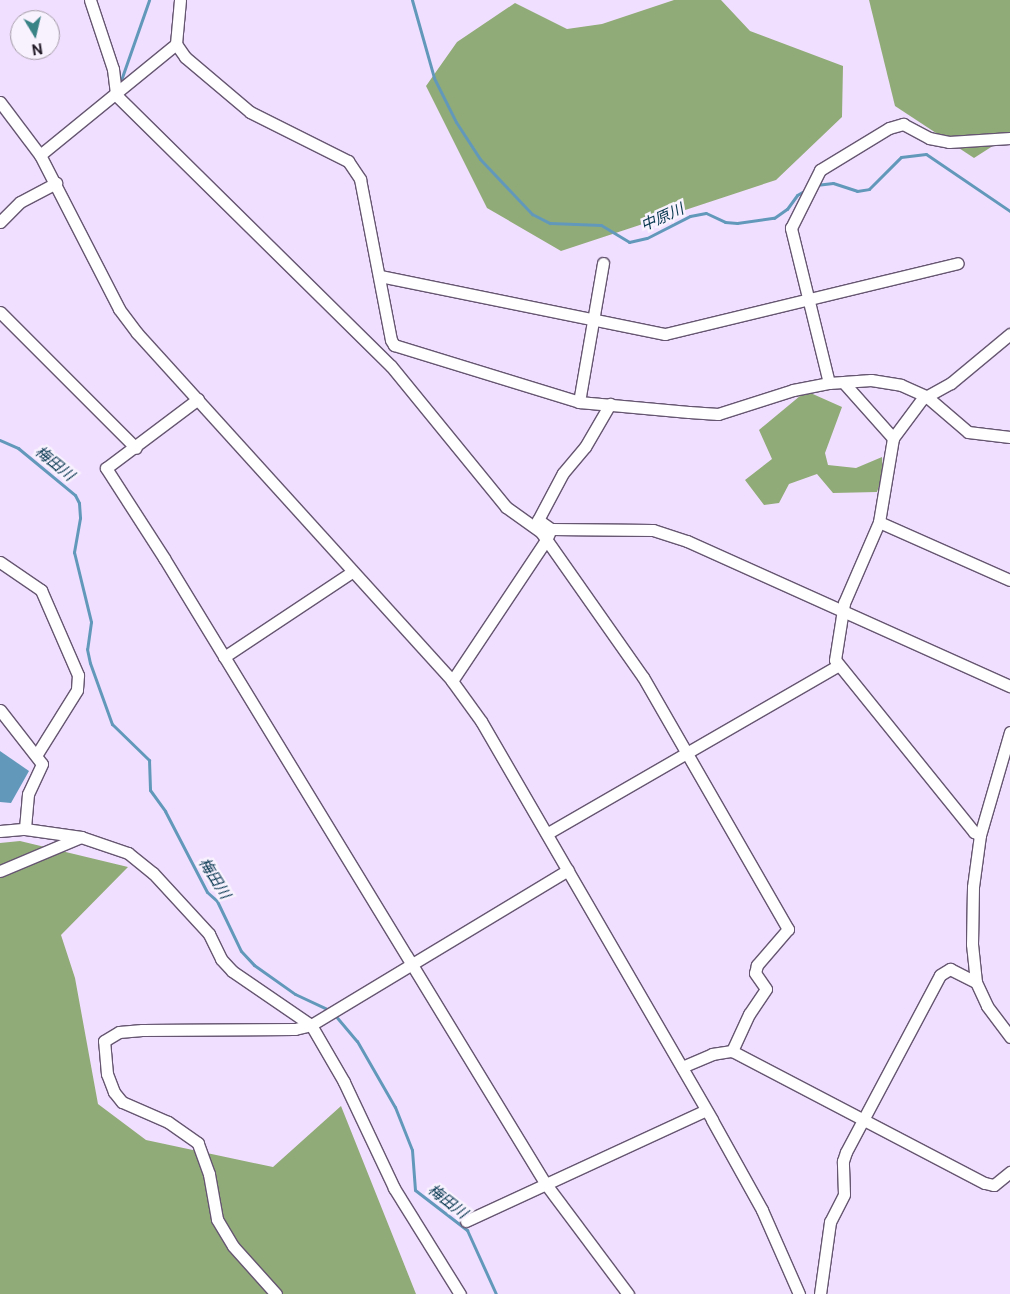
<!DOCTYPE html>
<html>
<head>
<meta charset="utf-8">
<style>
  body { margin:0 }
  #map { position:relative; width:1010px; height:1294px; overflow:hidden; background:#f1dfff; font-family:"Public Sans","Noto Sans JP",sans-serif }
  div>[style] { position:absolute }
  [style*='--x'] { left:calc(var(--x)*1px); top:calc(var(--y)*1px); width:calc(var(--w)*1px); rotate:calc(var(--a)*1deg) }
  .forest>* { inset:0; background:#91ab78 }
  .water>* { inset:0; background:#6299bb }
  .stream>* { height:3px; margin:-1.5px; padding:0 1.5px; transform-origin:1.5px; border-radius:1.5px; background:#6299bb }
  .roads { filter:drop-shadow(1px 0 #665671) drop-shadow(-1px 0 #665671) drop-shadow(0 1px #665671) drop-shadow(0 -1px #665671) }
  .minor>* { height:11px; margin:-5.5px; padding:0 5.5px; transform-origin:5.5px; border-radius:5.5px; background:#fff }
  span { translate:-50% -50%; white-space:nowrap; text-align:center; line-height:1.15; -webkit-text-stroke:5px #f8f1fe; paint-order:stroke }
  .water-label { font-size:15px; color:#05364e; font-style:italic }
  .north { position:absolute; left:10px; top:10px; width:50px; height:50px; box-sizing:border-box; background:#f8f1fe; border:1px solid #a29ba7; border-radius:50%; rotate:171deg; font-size:14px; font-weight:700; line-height:20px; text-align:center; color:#201925 }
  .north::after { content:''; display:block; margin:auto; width:18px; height:22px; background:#398285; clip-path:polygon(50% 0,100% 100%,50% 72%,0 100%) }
</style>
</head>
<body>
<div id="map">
  <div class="forest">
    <div style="clip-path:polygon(674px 0,721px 0,750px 31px,843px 66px,842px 117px,776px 180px,561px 251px,487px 208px,426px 86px,457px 42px,515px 3px,567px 29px,602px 24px)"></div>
    <div style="clip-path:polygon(869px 0,1010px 0,1010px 135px,974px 158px,895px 106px)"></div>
    <div style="clip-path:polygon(806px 391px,842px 407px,825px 453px,828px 465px,856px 468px,882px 457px,883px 474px,877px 492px,833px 493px,817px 474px,789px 484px,779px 503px,764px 505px,745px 480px,772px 459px,759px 430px)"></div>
    <div style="clip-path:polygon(20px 841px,128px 867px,61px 935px,75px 978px,98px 1104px,146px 1140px,273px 1167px,341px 1106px,416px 1294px,0 1294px,0 843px)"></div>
  </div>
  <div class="water">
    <div style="clip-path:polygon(0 751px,29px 771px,11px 803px,0 802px)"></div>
  </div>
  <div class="stream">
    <div style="--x:412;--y:0;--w:81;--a:74.2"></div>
    <div style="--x:434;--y:78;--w:49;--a:63.4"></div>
    <div style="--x:456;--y:122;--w:44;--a:57"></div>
    <div style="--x:480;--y:159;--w:76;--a:46.6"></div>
    <div style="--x:532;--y:214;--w:20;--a:27"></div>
    <div style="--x:550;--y:223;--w:51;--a:2.2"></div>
    <div style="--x:601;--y:225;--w:33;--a:31"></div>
    <div style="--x:629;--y:242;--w:18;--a:-13"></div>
    <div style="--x:647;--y:238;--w:48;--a:-27.1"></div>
    <div style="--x:690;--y:216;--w:16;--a:-11"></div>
    <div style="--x:706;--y:213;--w:21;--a:25"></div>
    <div style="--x:725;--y:222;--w:12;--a:5"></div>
    <div style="--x:737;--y:223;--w:37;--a:-8"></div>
    <div style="--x:774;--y:218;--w:16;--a:-35"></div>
    <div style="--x:787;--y:209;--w:17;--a:-54"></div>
    <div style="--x:797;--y:195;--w:10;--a:-29"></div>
    <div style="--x:120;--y:83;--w:88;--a:-70.7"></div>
    <div style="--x:816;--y:185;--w:17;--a:-7"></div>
    <div style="--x:833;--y:183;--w:25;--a:18"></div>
    <div style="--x:857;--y:191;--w:12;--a:-9"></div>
    <div style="--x:869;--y:189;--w:45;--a:-45"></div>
    <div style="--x:901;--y:157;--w:25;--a:-7"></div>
    <div style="--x:926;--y:154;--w:102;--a:34.2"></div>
    <div style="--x:0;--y:440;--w:20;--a:24"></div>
    <div style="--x:18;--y:448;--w:74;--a:39.5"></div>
    <div style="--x:75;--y:495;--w:9;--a:63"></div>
    <div style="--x:79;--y:503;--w:15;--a:86"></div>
    <div style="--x:80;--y:518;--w:35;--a:100"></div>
    <div style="--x:74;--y:552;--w:72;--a:76.3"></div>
    <div style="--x:91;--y:622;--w:27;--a:98"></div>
    <div style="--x:87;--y:649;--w:14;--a:78"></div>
    <div style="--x:90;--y:663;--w:65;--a:70.2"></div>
    <div style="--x:112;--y:724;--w:52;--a:44.2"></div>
    <div style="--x:149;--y:760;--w:30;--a:88"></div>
    <div style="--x:150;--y:790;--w:26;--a:54"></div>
    <div style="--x:165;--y:811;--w:91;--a:62.6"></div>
    <div style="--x:207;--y:892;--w:13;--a:42"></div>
    <div style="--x:217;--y:901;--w:55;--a:64.4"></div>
    <div style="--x:241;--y:951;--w:19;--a:47"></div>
    <div style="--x:254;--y:965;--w:50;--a:35.3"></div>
    <div style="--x:295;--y:994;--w:38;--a:25"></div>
    <div style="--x:334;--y:1014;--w:35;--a:50"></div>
    <div style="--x:357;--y:1041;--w:76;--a:60.1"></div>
    <div style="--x:395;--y:1107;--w:46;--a:68.4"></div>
    <div style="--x:412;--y:1150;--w:40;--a:85.7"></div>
    <div style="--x:415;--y:1190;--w:66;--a:37.6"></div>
    <div style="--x:467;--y:1230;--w:70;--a:65.6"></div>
  </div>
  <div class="roads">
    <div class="minor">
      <div style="--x:90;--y:0;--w:73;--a:71.6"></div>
      <div style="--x:113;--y:69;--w:26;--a:83"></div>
      <div style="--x:116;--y:95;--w:386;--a:44.6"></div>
      <div style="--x:391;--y:366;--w:182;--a:50.8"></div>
      <div style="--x:506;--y:507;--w:43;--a:35.5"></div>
      <div style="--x:541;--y:532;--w:177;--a:54.9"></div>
      <div style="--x:643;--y:677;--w:291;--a:60.1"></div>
      <div style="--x:788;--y:929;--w:48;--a:130.7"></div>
      <div style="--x:757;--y:965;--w:8;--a:104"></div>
      <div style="--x:755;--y:973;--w:19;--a:55"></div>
      <div style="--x:766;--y:989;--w:30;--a:124"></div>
      <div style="--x:749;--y:1014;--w:41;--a:114.7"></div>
      <div style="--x:180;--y:0;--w:44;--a:95.2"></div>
      <div style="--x:176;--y:44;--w:16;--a:55"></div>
      <div style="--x:185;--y:57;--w:85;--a:40.2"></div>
      <div style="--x:250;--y:112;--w:110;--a:26.6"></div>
      <div style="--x:348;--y:161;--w:22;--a:56"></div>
      <div style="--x:360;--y:179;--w:164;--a:79.1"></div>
      <div style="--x:391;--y:340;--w:6;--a:59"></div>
      <div style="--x:394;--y:345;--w:194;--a:17.1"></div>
      <div style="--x:579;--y:402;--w:110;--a:5.2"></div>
      <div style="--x:689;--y:412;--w:29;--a:4"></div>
      <div style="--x:718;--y:414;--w:79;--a:-17.7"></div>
      <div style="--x:793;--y:390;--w:37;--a:-11"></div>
      <div style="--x:829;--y:383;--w:42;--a:-4.1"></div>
      <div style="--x:871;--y:380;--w:30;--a:9"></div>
      <div style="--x:901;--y:385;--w:27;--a:24"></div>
      <div style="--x:926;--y:396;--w:55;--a:40.6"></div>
      <div style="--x:968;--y:432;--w:42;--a:6.8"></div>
      <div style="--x:0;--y:102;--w:66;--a:53"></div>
      <div style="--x:40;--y:155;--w:173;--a:62.8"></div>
      <div style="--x:119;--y:309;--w:30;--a:53"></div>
      <div style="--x:137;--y:333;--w:469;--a:47.8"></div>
      <div style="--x:452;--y:681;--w:49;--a:54.1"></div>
      <div style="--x:481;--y:721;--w:461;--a:59.9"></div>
      <div style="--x:712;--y:1120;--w:103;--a:60.9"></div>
      <div style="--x:762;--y:1210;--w:92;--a:66.2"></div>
      <div style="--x:40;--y:155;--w:176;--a:-39.2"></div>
      <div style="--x:0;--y:222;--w:28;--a:-45"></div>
      <div style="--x:20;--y:202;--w:41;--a:-27.8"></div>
      <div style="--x:380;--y:276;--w:291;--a:11.5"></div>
      <div style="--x:665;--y:334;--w:301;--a:-13.6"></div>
      <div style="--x:0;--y:312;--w:192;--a:45"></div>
      <div style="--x:829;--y:383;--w:160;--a:-103.8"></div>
      <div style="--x:791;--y:228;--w:65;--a:-63.4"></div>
      <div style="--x:820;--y:170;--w:81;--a:-31.3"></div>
      <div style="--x:889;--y:128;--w:15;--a:-16"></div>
      <div style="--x:903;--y:124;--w:30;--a:28"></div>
      <div style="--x:929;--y:138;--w:20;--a:11"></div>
      <div style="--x:949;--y:142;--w:61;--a:-3.8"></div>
      <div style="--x:844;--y:383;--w:74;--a:48.3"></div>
      <div style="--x:198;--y:399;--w:115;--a:143.1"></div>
      <div style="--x:106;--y:468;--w:107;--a:57.2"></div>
      <div style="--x:164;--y:558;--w:732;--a:58.63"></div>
      <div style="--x:545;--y:1183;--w:139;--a:53.2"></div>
      <div style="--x:579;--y:402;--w:141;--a:-80.2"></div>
      <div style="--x:879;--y:522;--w:143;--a:23.9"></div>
      <div style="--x:551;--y:529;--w:102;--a:0.6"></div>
      <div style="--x:653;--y:530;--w:36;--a:18"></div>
      <div style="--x:687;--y:541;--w:354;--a:24.2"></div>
      <div style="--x:0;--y:562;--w:50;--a:34.3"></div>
      <div style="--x:41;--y:590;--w:93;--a:66.5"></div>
      <div style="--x:78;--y:675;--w:15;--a:94"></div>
      <div style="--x:77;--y:690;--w:75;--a:122"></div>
      <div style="--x:224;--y:657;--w:154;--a:-33.6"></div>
      <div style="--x:452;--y:681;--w:169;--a:-56.3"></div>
      <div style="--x:546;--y:540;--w:12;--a:-66"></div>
      <div style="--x:551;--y:529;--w:16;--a:-145"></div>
      <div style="--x:538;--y:520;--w:53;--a:-62"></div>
      <div style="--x:563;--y:473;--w:34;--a:-50"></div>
      <div style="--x:585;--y:447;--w:50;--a:-59.8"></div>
      <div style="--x:0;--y:710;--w:68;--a:52.1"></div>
      <div style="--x:42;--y:764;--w:33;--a:115"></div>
      <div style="--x:28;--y:794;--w:35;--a:95"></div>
      <div style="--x:1010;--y:732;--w:107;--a:106.2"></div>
      <div style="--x:980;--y:835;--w:52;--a:97.7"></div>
      <div style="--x:973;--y:887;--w:57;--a:91"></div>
      <div style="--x:972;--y:944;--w:38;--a:84"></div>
      <div style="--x:976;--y:982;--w:26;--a:65"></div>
      <div style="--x:987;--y:1006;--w:39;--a:53"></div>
      <div style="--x:0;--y:831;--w:25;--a:-5"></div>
      <div style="--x:25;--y:829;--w:57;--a:8.1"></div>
      <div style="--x:81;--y:837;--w:50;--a:18.8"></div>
      <div style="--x:128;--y:853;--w:32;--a:39"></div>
      <div style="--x:153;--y:873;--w:83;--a:47.4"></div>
      <div style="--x:209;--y:934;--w:28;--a:64"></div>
      <div style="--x:221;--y:959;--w:16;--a:47"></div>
      <div style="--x:232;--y:971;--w:96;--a:34.4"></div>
      <div style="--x:311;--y:1025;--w:66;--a:59.9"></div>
      <div style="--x:344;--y:1082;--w:117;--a:64.7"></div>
      <div style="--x:394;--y:1188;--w:125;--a:58.1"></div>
      <div style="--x:548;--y:833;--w:334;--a:-30"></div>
      <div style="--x:980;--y:835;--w:7;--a:-153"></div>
      <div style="--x:974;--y:832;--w:221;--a:-128.9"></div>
      <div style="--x:835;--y:660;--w:58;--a:-81"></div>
      <div style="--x:844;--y:603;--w:88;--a:-66.6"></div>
      <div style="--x:879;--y:522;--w:85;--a:-80.5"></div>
      <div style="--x:893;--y:438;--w:49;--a:-53.4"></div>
      <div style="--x:922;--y:399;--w:33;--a:-29"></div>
      <div style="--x:951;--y:383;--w:77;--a:-39.7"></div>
      <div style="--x:0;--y:871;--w:88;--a:-22.8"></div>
      <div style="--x:682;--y:1067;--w:33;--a:-23"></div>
      <div style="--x:712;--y:1054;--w:20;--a:-9"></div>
      <div style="--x:732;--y:1051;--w:285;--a:27.6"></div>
      <div style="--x:985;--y:1183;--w:9;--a:13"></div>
      <div style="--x:994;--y:1185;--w:21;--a:-39"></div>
      <div style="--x:466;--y:1221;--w:264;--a:-24.8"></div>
      <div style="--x:276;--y:1294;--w:64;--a:-131.9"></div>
      <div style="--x:233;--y:1246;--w:31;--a:-121"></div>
      <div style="--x:217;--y:1219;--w:46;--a:-100.1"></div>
      <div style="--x:209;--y:1174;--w:33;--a:-110"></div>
      <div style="--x:198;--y:1143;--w:37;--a:-145"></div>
      <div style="--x:168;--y:1122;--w:50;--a:-156.5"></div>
      <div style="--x:122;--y:1102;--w:13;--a:-129"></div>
      <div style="--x:114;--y:1092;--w:19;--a:-111"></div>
      <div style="--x:107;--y:1074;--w:33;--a:-95"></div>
      <div style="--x:104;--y:1041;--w:17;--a:-31"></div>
      <div style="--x:119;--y:1032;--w:23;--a:-5"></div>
      <div style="--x:142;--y:1030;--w:153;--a:-0.4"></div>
      <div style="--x:295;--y:1029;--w:16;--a:-14"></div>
      <div style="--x:311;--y:1025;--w:300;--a:-31.1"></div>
      <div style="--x:820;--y:1294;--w:73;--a:-82.1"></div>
      <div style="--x:830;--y:1222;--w:31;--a:-63"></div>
      <div style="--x:844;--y:1194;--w:33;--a:-92"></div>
      <div style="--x:843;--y:1161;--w:9;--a:-72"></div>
      <div style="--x:846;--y:1152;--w:200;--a:-62"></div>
      <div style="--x:940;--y:975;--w:12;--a:-31"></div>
      <div style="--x:950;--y:969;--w:29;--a:27"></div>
    </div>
  </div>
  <div class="water-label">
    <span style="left:662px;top:217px;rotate:-24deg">中原川</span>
    <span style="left:55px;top:463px;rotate:39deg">梅田川</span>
    <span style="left:215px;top:878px;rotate:58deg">梅田川</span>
    <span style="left:448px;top:1201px;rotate:38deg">梅田川</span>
  </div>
  <div class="north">N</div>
</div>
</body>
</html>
